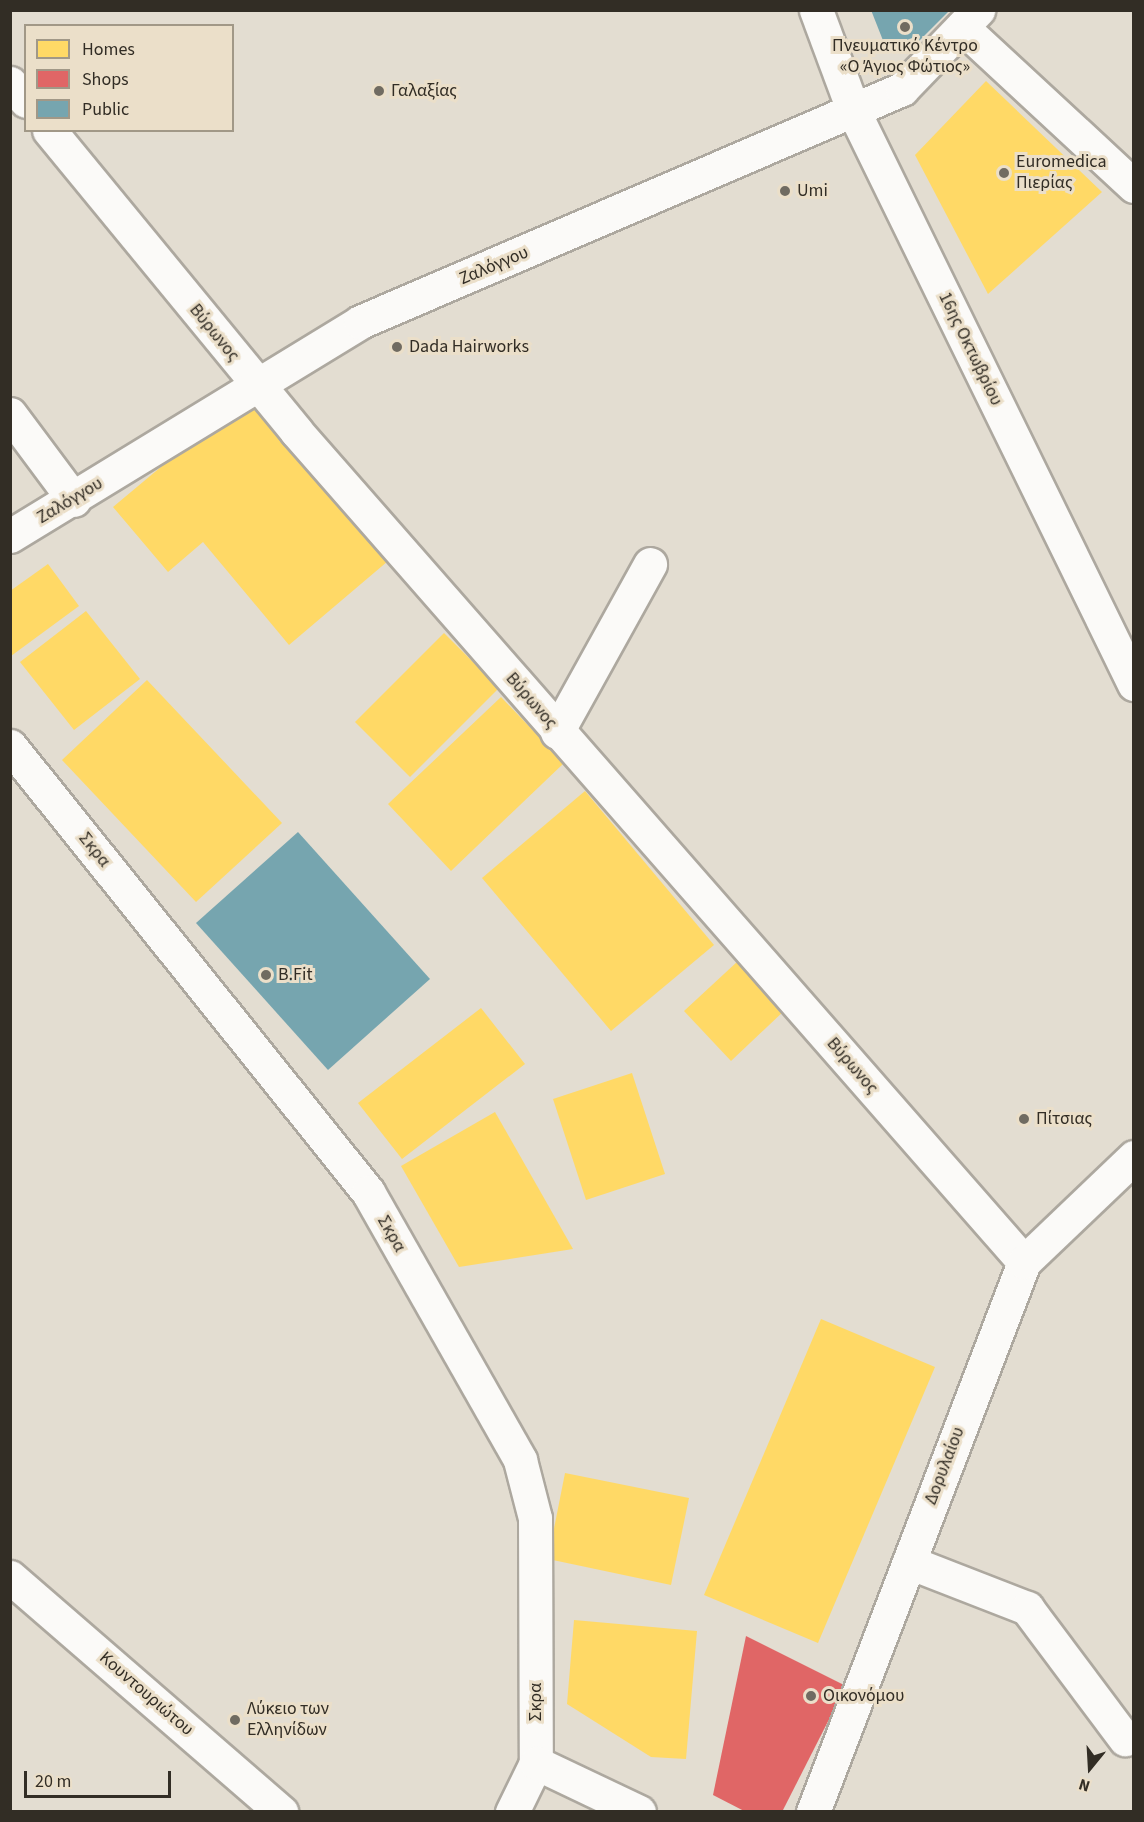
<!DOCTYPE html>
<html>
<head>
<meta charset="utf-8">
<style>
  body { margin:0 }
  #map { position:relative; width:1144px; height:1822px; overflow:hidden; background:#e3ddd1; font-family:"Source Sans 3",sans-serif }
  div>[style] { position:absolute }
  [style*='--x'] { left:calc(var(--x)*1px); top:calc(var(--y)*1px); width:calc(var(--w)*1px); rotate:calc(var(--a)*1deg) }
  .homes>* { inset:0; background:#ffd966 }
  .shops>* { inset:0; background:#e06666 }
  .public>* { inset:0; background:#76a5af }
  .roads { filter:drop-shadow(2px 0 #ada89f) drop-shadow(-2px 0 #ada89f) drop-shadow(0 2px #ada89f) drop-shadow(0 -2px #ada89f) }
  .minor>* { height:33px; margin:-16.5px; padding:0 16.5px; transform-origin:16.5px; border-radius:16.5px; background:#fbfaf8 }
  .dots>* { width:16px; height:16px; translate:-50% -50%; box-sizing:border-box; border:3px solid #ebdfc9; border-radius:50% }
  span { translate:-50% -50%; white-space:nowrap; text-align:center; line-height:1.15; -webkit-text-stroke:6px #ebdfc9; paint-order:stroke }
  .poi-label { font-size:18px; color:#322d25 }
  .left { translate:0 -50%; text-align:left }
  .street-label { font-size:18px; color:#322d25 }
  .frame { position:absolute; inset:0; border:12px solid #322d25; pointer-events:none }
  .legend { position:absolute; left:24px; top:24px; width:210px; height:108px; box-sizing:border-box; background:#ebdfc9; border:2px solid #a19887; margin:0; padding:8px 10px; list-style:none; font-size:18px; color:#322d25 }
  .legend li { display:flex; align-items:center; gap:12px; height:30px }
  .legend b { width:30px; border:2px solid #a19887 }
  .north { position:absolute; left:1060px; top:1738px; width:60px; height:60px; -webkit-text-stroke:4px #ebdfc9; paint-order:stroke; rotate:198deg; font-size:16px; font-weight:700; line-height:24px; text-align:center; color:#322d25 }
  .north::after { content:''; display:block; margin:auto; width:21px; height:27px; background:#322d25; clip-path:polygon(50% 0,100% 100%,50% 72%,0 100%) }
  .scale { position:absolute; left:24px; top:1771px; width:147px; height:27px; box-sizing:border-box; border:3px solid #322d25; border-top:0; padding-left:8px; font-size:18px; line-height:21px; white-space:nowrap; color:#322d25; -webkit-text-stroke:4px #ebdfc9; paint-order:stroke }
</style>
</head>
<body>
<div id="map">
  <div class="homes">
    <div style="clip-path:polygon(986px 81px,1102px 192px,988px 294px,915px 155px)"></div>
    <div style="clip-path:polygon(247px 395px,388px 561px,289px 645px,203px 542px,168px 572px,113px 507px)"></div>
    <div style="clip-path:polygon(48px 564px,79px 606px,11px 656px,10px 591px)"></div>
    <div style="clip-path:polygon(86px 611px,140px 679px,74px 730px,20px 662px)"></div>
    <div style="clip-path:polygon(444px 633px,499px 688px,410px 777px,355px 722px)"></div>
    <div style="clip-path:polygon(147px 680px,282px 823px,196px 902px,62px 760px)"></div>
    <div style="clip-path:polygon(501px 697px,564px 763px,451px 871px,388px 804px)"></div>
    <div style="clip-path:polygon(585px 791px,714px 945px,611px 1031px,482px 878px)"></div>
    <div style="clip-path:polygon(738px 961px,785px 1010px,731px 1061px,684px 1011px)"></div>
    <div style="clip-path:polygon(481px 1008px,525px 1064px,402px 1159px,358px 1103px)"></div>
    <div style="clip-path:polygon(632px 1073px,665px 1174px,586px 1200px,553px 1099px)"></div>
    <div style="clip-path:polygon(495px 1112px,573px 1249px,459px 1267px,401px 1166px)"></div>
    <div style="clip-path:polygon(821px 1319px,935px 1367px,818px 1643px,704px 1595px)"></div>
    <div style="clip-path:polygon(565px 1473px,689px 1498px,671px 1585px,548px 1559px)"></div>
    <div style="clip-path:polygon(574px 1620px,697px 1631px,686px 1759px,651px 1757px,567px 1704px)"></div>
  </div>
  <div class="shops">
    <div style="clip-path:polygon(746px 1636px,846px 1686px,782px 1812px,746px 1812px,713px 1795px)"></div>
  </div>
  <div class="public">
    <div style="clip-path:polygon(871px 10px,950px 10px,914px 46px,896px 50px,884px 43px)"></div>
    <div style="clip-path:polygon(298px 832px,430px 979px,328px 1070px,196px 923px)"></div>
  </div>
  <div class="roads">
    <div class="minor">
      <div style="--x:816;--y:10;--w:109;--a:69.6"></div>
      <div style="--x:854;--y:112;--w:637;--a:63.92"></div>
      <div style="--x:962;--y:27;--w:234;--a:42.8"></div>
      <div style="--x:10;--y:83;--w:24;--a:48"></div>
      <div style="--x:49;--y:130;--w:389;--a:50.6"></div>
      <div style="--x:296;--y:431;--w:1105;--a:48.78"></div>
      <div style="--x:10;--y:414;--w:107;--a:53.3"></div>
      <div style="--x:10;--y:536;--w:410;--a:-31.4"></div>
      <div style="--x:360;--y:322;--w:590;--a:-23.26"></div>
      <div style="--x:902;--y:89;--w:110;--a:-46.1"></div>
      <div style="--x:557;--y:732;--w:192;--a:-61"></div>
      <div style="--x:10;--y:746;--w:572;--a:51.25"></div>
      <div style="--x:368;--y:1192;--w:308;--a:60.4"></div>
      <div style="--x:520;--y:1460;--w:60;--a:75.5"></div>
      <div style="--x:535;--y:1518;--w:245;--a:89.8"></div>
      <div style="--x:536;--y:1763;--w:55;--a:116.1"></div>
      <div style="--x:909;--y:1562;--w:127;--a:21.3"></div>
      <div style="--x:1027;--y:1608;--w:164;--a:53.2"></div>
      <div style="--x:10;--y:1577;--w:359;--a:40.9"></div>
      <div style="--x:536;--y:1763;--w:114;--a:25.4"></div>
      <div style="--x:813;--y:1812;--w:589;--a:-69.01"></div>
      <div style="--x:1024;--y:1262;--w:152;--a:-43.7"></div>
    </div>
  </div>
  <div class="dots">
    <div style="left:905px;top:27px;background:#706b61"></div>
    <div style="left:379px;top:91px;background:#706b61"></div>
    <div style="left:1004px;top:173px;background:#706b61"></div>
    <div style="left:785px;top:191px;background:#706b61"></div>
    <div style="left:397px;top:347px;background:#706b61"></div>
    <div style="left:266px;top:975px;background:#706b61"></div>
    <div style="left:1024px;top:1119px;background:#706b61"></div>
    <div style="left:811px;top:1696px;background:#706b61"></div>
    <div style="left:235px;top:1720px;background:#706b61"></div>
  </div>
  <div class="poi-label">
    <span style="left:905px;top:57px">Πνευματικό Κέντρο<br>«Ο Άγιος Φώτιος»</span>
    <span class="left" style="left:391px;top:91px">Γαλαξίας</span>
    <span class="left" style="left:1016px;top:173px">Euromedica<br>Πιερίας</span>
    <span class="left" style="left:797px;top:191px">Umi</span>
    <span class="left" style="left:409px;top:347px">Dada Hairworks</span>
    <span class="left" style="left:278px;top:975px">B.Fit</span>
    <span class="left" style="left:1036px;top:1119px">Πίτσιας</span>
    <span class="left" style="left:823px;top:1696px">Οικονόμου</span>
    <span class="left" style="left:247px;top:1720px">Λύκειο των<br>Ελληνίδων</span>
  </div>
  <div class="street-label">
    <span style="left:494px;top:266px;rotate:-23deg">Ζαλόγγου</span>
    <span style="left:214px;top:333px;rotate:51deg">Βύρωνος</span>
    <span style="left:970px;top:349px;rotate:64deg">16ης Οκτωβρίου</span>
    <span style="left:70px;top:501px;rotate:-31deg">Ζαλόγγου</span>
    <span style="left:531px;top:701px;rotate:49deg">Βύρωνος</span>
    <span style="left:94px;top:850px;rotate:51deg">Σκρα</span>
    <span style="left:852px;top:1066px;rotate:49deg">Βύρωνος</span>
    <span style="left:391px;top:1234px;rotate:60deg">Σκρα</span>
    <span style="left:945px;top:1466px;rotate:-69deg">Δορυλαίου</span>
    <span style="left:146px;top:1694px;rotate:41deg">Κουντουριώτου</span>
    <span style="left:536px;top:1702px;rotate:-90deg">Σκρα</span>
  </div>
  <div class="frame"></div>
  <ul class="legend">
  <li><b style="height:16px;background:#ffd966"></b>Homes</li>
  <li><b style="height:16px;background:#e06666"></b>Shops</li>
  <li><b style="height:16px;background:#76a5af"></b>Public</li>
  </ul>
  <div class="north">N</div>
  <div class="scale">20 m</div>
</div>
</body>
</html>
